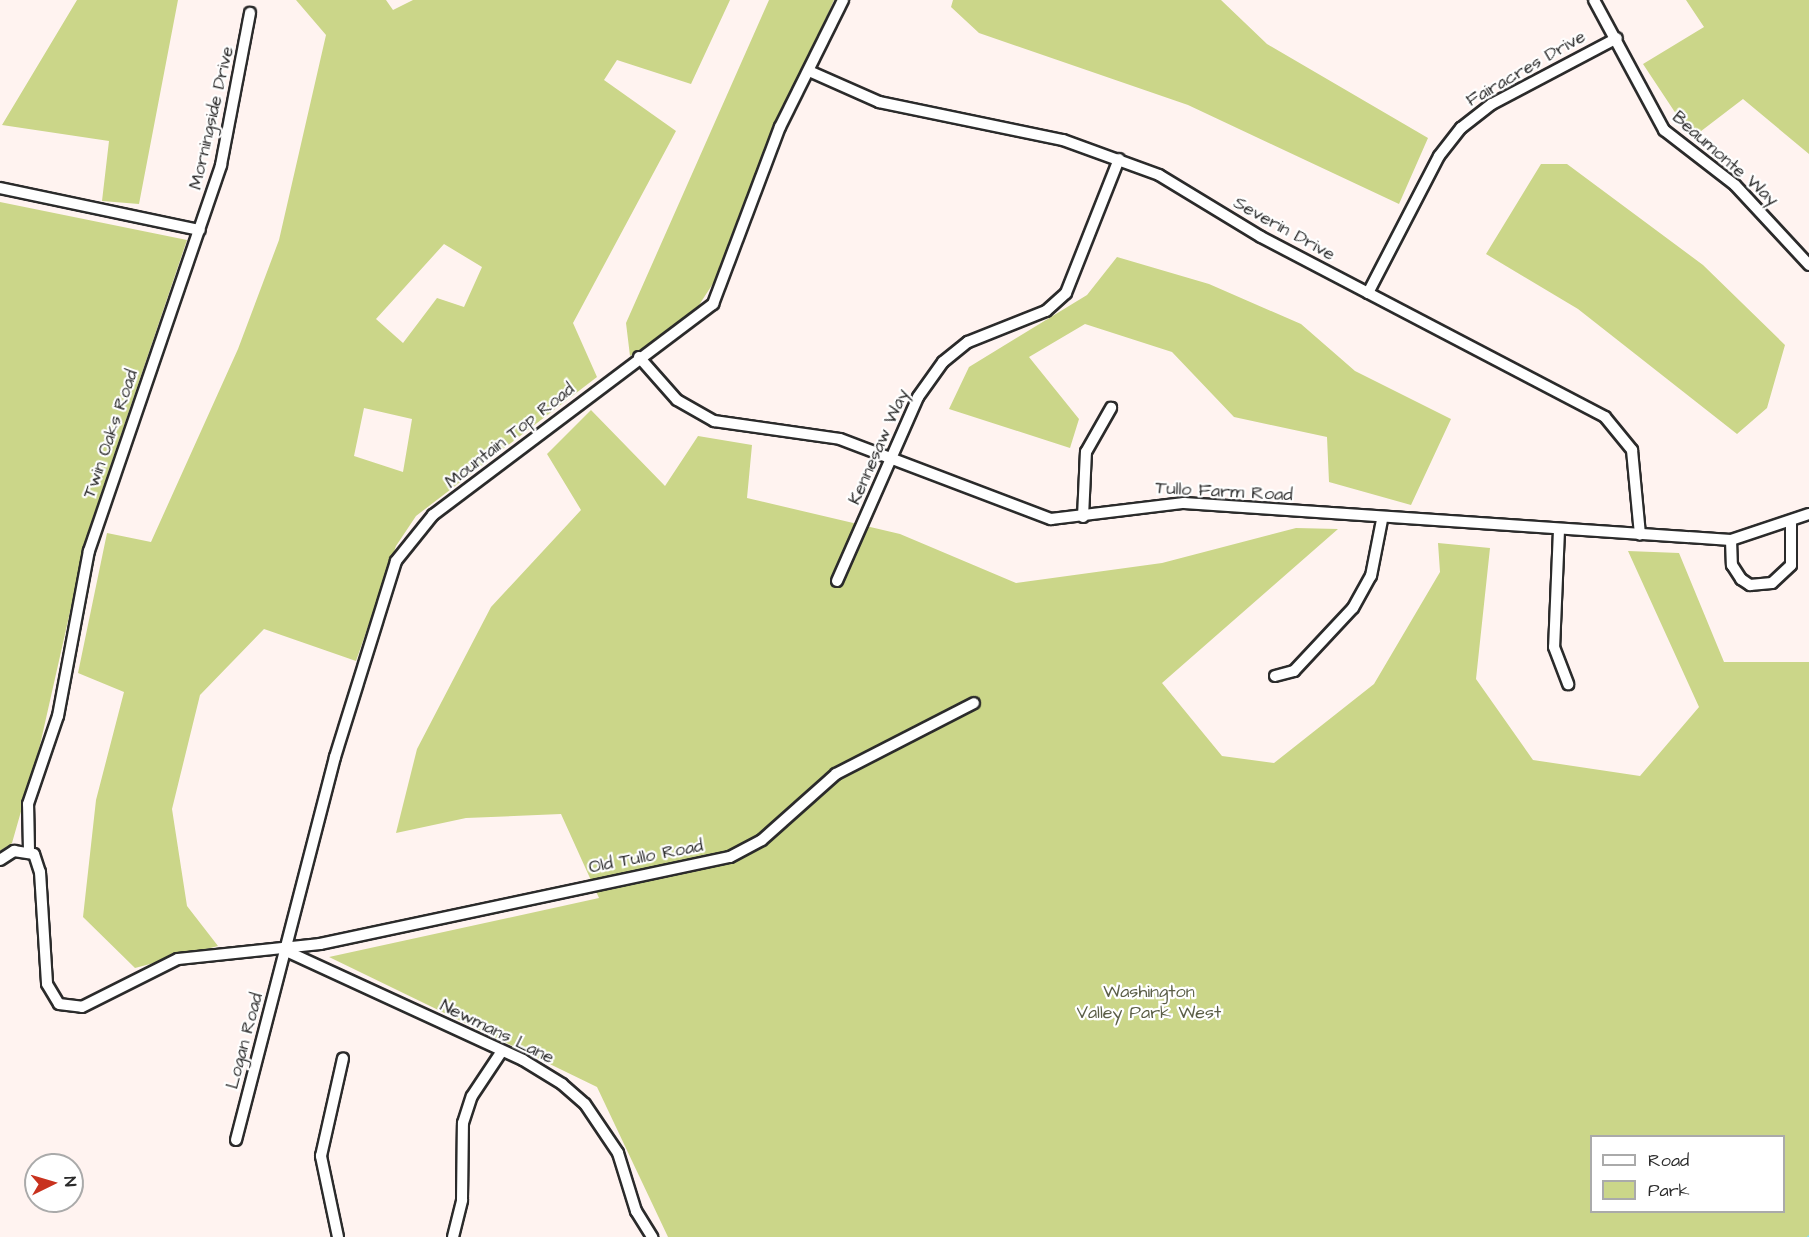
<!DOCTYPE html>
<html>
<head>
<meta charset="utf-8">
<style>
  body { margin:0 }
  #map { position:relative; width:1809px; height:1237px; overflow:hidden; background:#fff3f0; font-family:"Architects Daughter",sans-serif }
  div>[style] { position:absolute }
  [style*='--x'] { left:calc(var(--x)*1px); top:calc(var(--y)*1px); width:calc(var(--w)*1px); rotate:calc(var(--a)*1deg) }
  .green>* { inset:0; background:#cbd689 }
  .stream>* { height:2px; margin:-1px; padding:0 1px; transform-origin:1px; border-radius:1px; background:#8fe0e9 }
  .roads { filter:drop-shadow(2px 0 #2b2b2b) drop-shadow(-2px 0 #2b2b2b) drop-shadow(0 2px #2b2b2b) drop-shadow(0 -2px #2b2b2b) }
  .street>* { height:10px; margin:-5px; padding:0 5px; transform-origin:5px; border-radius:5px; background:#fff }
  span { translate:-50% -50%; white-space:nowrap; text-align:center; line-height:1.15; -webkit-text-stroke:4.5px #fff; paint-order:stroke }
  .street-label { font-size:18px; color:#2b2b2b }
  .park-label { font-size:18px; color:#5b5e47 }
  .legend { position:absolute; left:1590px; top:1135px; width:195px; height:78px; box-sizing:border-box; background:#fff; border:2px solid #aaa; margin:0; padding:8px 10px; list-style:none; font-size:18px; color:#2b2b2b }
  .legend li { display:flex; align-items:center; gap:12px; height:30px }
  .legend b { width:30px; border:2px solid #aaa }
  .north { position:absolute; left:24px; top:1153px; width:60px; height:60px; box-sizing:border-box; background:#fff; border:2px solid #aaa; border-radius:50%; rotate:85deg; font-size:16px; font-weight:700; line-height:24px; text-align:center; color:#2b2b2b }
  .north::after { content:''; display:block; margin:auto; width:21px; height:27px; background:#c8321e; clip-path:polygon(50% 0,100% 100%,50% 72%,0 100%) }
</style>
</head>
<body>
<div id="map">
  <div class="green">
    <div style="clip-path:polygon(77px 0,178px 0,139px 204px,102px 201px,109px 141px,2px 125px)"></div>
    <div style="clip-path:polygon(evenodd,296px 0,386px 0,393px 10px,413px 0,730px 0,691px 84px,617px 60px,604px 80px,676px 131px,573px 323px,597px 377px,416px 516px,396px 546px,356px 661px,264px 629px,200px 695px,172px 809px,187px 906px,218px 946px,135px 968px,83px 917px,96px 800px,124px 692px,78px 673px,107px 533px,151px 542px,238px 349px,279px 240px,326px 35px,296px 0,444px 244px,482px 267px,464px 307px,437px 298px,403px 343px,376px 319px,444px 244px,296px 0,364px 408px,412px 419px,403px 472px,354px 456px,364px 408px)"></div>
    <div style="clip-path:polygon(769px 0,834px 0,745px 199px,714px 282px,688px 322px,630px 356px,626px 323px)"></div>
    <div style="clip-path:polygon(953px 0,1221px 0,1267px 44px,1428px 138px,1399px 204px,1188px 105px,979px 33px,951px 7px)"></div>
    <div style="clip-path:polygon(1686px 0,1809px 0,1809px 154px,1743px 99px,1692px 138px,1643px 64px,1704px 27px)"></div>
    <div style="clip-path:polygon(1541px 164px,1567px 164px,1703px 265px,1785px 345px,1767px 408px,1737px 434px,1578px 309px,1486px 254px)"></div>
    <div style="clip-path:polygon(0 202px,187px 240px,88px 532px,40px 745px,12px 843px,0 851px)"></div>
    <div style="clip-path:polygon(1117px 257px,1209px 284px,1301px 324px,1355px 371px,1451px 419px,1411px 505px,1329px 482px,1327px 437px,1234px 417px,1172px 352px,1085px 324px,1029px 357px,1079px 419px,1070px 448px,949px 409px,969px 367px,1087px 295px)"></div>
    <div style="clip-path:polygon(evenodd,591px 410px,665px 486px,698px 436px,752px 445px,747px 498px,900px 534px,1016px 583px,1162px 563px,1296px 528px,1338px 529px,1162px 683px,1222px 756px,1274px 763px,1374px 684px,1440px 572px,1438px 543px,1490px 548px,1476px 679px,1533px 760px,1640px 776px,1699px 707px,1628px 551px,1679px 553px,1724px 662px,1809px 662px,1809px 1237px,668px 1237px,597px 1087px,329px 957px,599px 898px,561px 814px,466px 818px,396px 833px,417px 749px,491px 607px,581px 510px,547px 454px,591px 410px,1592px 1136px,1784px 1136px,1784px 1212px,1592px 1212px,1592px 1136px)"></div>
  </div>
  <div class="stream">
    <div style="--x:1808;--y:1237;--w:1;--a:-45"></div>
  </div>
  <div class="roads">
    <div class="street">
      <div style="--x:1594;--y:0;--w:148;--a:61.7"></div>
      <div style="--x:1664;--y:130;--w:90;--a:37.8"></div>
      <div style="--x:1735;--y:185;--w:109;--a:47.2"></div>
      <div style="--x:809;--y:71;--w:77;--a:23.9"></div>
      <div style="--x:879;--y:102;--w:188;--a:11.7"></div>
      <div style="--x:1063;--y:140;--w:102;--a:20"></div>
      <div style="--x:1159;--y:175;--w:119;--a:31.3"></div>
      <div style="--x:1261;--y:237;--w:388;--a:27.6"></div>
      <div style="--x:1605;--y:417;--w:43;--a:50.7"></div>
      <div style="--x:1632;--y:450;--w:85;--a:84.6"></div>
      <div style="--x:0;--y:188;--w:204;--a:11.9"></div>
      <div style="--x:1368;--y:293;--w:154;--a:-62.6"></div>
      <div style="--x:1439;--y:156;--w:36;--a:-52"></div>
      <div style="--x:1461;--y:128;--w:39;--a:-38"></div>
      <div style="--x:1492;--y:104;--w:141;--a:-27.8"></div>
      <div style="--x:639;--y:357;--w:57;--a:48.5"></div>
      <div style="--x:677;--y:400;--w:43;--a:29.6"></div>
      <div style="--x:714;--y:421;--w:127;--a:8.1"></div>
      <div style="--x:840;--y:439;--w:226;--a:20.8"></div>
      <div style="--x:1051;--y:519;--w:134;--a:-6.9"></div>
      <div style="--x:1184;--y:503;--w:548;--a:3.87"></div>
      <div style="--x:1731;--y:540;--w:82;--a:-18.4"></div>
      <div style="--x:1083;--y:517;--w:65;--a:-87.4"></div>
      <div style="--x:1086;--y:452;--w:51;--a:-60.4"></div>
      <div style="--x:1559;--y:530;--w:117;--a:92.4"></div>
      <div style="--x:1554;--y:647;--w:40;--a:69"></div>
      <div style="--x:1731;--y:540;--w:25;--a:88"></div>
      <div style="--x:1732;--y:565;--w:17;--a:57"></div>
      <div style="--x:1741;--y:579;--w:11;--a:34"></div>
      <div style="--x:1750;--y:585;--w:22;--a:-5"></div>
      <div style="--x:1772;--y:583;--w:26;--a:-43"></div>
      <div style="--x:1791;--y:565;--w:41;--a:-90"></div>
      <div style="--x:837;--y:581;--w:201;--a:-66.2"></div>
      <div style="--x:918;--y:397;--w:43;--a:-54.5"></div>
      <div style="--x:943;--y:362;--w:32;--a:-39"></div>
      <div style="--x:968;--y:342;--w:84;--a:-21.7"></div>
      <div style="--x:1046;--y:311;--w:27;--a:-42"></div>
      <div style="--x:1066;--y:293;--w:144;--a:-68.4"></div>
      <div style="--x:1275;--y:676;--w:20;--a:-15"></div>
      <div style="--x:1294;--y:671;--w:86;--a:-46.9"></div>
      <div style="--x:1353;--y:608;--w:37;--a:-61"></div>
      <div style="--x:1371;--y:576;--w:57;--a:-78.9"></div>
      <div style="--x:29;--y:850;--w:46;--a:-91.2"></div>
      <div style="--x:28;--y:804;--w:93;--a:-71.2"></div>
      <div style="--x:58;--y:716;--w:168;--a:-79.4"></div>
      <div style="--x:89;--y:551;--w:408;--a:-71.1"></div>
      <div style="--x:221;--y:165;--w:155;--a:-79.2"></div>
      <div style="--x:0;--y:860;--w:17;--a:-33"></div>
      <div style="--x:14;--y:851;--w:20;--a:9"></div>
      <div style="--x:34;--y:854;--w:19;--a:72"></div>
      <div style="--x:40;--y:872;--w:112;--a:86.4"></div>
      <div style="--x:47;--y:984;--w:23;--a:59"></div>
      <div style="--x:59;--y:1004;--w:23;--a:7"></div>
      <div style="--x:82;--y:1007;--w:107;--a:-26.6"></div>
      <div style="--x:178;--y:959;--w:143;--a:-6"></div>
      <div style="--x:320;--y:944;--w:419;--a:-12"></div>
      <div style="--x:730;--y:857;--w:36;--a:-28"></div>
      <div style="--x:762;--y:840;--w:99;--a:-41.7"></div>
      <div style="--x:836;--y:774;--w:155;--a:-27.2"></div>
      <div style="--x:284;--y:950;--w:263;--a:24.7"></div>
      <div style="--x:523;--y:1060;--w:46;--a:31.6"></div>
      <div style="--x:562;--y:1084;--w:30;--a:41"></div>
      <div style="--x:585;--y:1104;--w:59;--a:56"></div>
      <div style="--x:618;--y:1153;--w:61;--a:72.8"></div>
      <div style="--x:636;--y:1211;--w:31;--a:58"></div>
      <div style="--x:236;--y:1140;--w:396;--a:-75.5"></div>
      <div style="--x:335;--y:757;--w:205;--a:-72.7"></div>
      <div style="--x:396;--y:561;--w:59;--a:-51.2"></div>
      <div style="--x:433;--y:515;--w:351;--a:-37"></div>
      <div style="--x:713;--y:304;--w:189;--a:-69.3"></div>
      <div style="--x:780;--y:127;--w:142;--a:-63.6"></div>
      <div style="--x:338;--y:1237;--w:83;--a:-101.9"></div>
      <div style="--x:321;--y:1156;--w:100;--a:-77.3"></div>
      <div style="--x:453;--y:1237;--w:38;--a:-76"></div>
      <div style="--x:462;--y:1200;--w:77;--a:-89.3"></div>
      <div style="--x:463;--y:1123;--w:28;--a:-72"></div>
      <div style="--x:472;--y:1096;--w:54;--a:-56.3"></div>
    </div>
  </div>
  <div class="street-label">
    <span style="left:1526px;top:69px;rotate:-30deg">Fairacres Drive</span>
    <span style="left:212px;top:118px;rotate:-77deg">Morningside Drive</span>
    <span style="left:1725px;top:159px;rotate:41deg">Beaumonte Way</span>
    <span style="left:1284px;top:229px;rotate:29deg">Severin Drive</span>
    <span style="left:111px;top:434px;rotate:-71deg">Twin Oaks Road</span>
    <span style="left:510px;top:436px;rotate:-38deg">Mountain Top Road</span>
    <span style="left:879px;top:447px;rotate:-66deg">Kennesaw Way</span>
    <span style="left:1224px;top:492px;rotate:3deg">Tullo Farm Road</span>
    <span style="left:646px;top:857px;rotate:-11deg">Old Tullo Road</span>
    <span style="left:497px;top:1032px;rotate:26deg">Newmans Lane</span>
    <span style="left:245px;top:1041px;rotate:-75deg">Logan Road</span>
  </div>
  <div class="park-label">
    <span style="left:1149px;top:1003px">Washington<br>Valley Park West</span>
  </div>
  <ul class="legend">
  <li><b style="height:8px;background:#fff"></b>Road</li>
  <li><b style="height:16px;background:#cbd689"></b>Park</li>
  </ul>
  <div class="north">N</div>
</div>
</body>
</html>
